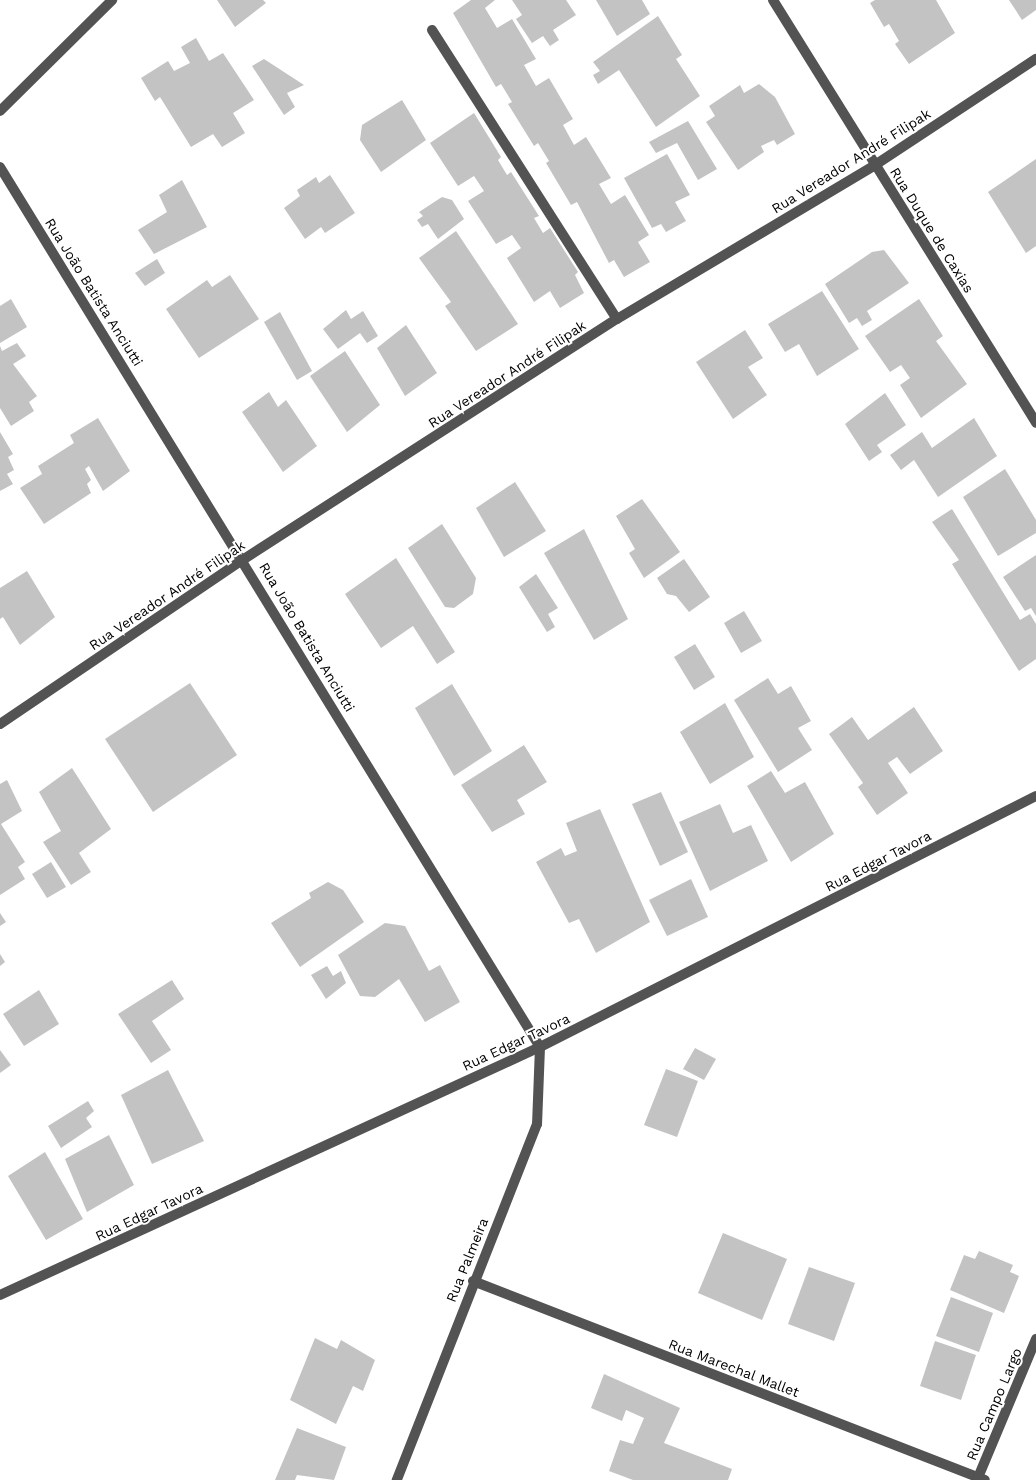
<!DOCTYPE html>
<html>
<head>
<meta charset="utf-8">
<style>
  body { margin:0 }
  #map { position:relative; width:1036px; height:1480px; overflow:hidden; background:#fff; font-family:"Work Sans",sans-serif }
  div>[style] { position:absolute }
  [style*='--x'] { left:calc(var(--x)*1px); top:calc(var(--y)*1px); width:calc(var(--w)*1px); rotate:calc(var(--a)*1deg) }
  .building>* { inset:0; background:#c3c3c3 }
  .street>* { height:10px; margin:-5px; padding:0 5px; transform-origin:5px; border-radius:5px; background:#535353 }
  span { translate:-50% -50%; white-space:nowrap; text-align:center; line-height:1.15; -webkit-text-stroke:4px #fff; paint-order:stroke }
  .street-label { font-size:14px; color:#000 }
</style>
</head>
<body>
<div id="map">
  <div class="building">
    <div style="clip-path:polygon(217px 0,263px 0,266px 3px,235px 27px)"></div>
    <div style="clip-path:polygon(471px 0,495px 0,485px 8px,497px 28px,512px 19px,536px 59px,524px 65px,536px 86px,549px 78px,573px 119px,563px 125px,574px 145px,586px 137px,611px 178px,599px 184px,611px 204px,625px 195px,649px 235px,638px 242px,650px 262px,624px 277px,614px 260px,609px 263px,577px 202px,571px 205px,546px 163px,549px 161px,538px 143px,534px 146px,508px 104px,512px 102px,501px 84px,496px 87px,453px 13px)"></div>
    <div style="clip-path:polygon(512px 0,566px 0,576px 15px,553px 30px,559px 40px,550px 46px,543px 36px,532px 43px,516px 19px,522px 15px)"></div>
    <div style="clip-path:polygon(596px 0,642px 0,650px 14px,617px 36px)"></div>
    <div style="clip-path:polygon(875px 0,936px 0,955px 33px,909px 64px,895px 44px,899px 41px,889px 24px,884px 27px,870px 3px)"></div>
    <div style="clip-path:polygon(1009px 0,1036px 0,1036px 10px,1022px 20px)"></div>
    <div style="clip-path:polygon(658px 16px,682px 55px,676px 59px,700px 96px,656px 127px,619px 70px,598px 84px,593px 75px,600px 71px,593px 62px)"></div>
    <div style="clip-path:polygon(196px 38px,209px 61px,223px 53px,254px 100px,233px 113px,245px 133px,222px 147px,213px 134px,191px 147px,160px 97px,155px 101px,141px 78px,168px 61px,174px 71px,190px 63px,181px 47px)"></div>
    <div style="clip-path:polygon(264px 59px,304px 85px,287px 93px,295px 107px,284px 115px,252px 66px)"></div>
    <div style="clip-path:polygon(759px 84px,775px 97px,795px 134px,777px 145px,774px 140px,761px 146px,764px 152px,738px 170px,706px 122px,715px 116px,709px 106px,740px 85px,744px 93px)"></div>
    <div style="clip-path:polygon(402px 100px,426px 140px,381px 172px,360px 140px,362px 125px)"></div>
    <div style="clip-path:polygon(474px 113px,501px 157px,498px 160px,507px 175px,511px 172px,539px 216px,534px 218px,543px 233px,550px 228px,578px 272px,575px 275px,584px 293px,560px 308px,550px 291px,534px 302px,507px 258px,521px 248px,512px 235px,496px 244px,468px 201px,484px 191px,474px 176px,458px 186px,430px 143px)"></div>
    <div style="clip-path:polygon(688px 121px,717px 169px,698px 180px,677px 143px,656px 153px,649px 142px)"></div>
    <div style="clip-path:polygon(667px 154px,690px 195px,675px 202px,686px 221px,666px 232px,661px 224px,652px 228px,624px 178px)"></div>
    <div style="clip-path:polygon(1036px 159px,1036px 246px,1026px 253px,988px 192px)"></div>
    <div style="clip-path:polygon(330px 175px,355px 213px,325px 233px,321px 227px,305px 239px,284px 208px,300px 196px,297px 190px,316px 177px,319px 183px)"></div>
    <div style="clip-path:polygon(182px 180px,207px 227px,154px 254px,138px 230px,167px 212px,159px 195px)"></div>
    <div style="clip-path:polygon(442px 197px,452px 200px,464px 219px,438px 239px,428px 224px,422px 227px,417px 220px,423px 216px,419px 212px)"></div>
    <div style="clip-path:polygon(456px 231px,518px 324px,476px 351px,445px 306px,451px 302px,419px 258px)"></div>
    <div style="clip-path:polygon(884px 250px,909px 283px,867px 311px,872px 320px,862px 326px,857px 318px,849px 323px,825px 284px,872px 252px)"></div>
    <div style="clip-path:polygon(157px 259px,165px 273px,145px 286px,135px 273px)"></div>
    <div style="clip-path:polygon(230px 275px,259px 319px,199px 358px,166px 309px,207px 280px,212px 287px)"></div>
    <div style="clip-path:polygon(822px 291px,859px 349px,817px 376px,799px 344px,785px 352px,768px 324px)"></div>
    <div style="clip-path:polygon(11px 299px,27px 327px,0 343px,0 306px)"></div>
    <div style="clip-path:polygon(919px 299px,943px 336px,936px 341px,967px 384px,921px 418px,900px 385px,910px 378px,901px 365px,890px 372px,865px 336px)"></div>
    <div style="clip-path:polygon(346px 310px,351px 319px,363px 311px,378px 336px,367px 343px,360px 333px,338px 349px,323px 329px)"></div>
    <div style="clip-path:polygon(280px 312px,312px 371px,297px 380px,264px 322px)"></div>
    <div style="clip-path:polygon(406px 325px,437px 373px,405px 396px,377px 348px)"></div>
    <div style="clip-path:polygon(745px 330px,763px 358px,748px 367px,767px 395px,733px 419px,696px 362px)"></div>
    <div style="clip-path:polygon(17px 343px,26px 356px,13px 364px,37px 396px,29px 402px,34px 411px,11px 426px,0 408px,0 346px,2px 351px)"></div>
    <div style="clip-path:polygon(345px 351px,380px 405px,347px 432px,310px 376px)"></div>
    <div style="clip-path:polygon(269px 392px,278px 407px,286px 400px,317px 446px,283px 472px,242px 412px)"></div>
    <div style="clip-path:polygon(885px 393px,906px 425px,877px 445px,882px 452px,869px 461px,845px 424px)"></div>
    <div style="clip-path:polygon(98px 418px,130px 471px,103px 491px,89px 466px,85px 469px,91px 480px,87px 484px,91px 493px,44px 524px,20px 488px,42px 474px,38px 466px,74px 443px,70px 435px)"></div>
    <div style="clip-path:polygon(974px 418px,997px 456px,938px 497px,914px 460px,901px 470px,890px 455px,922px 432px,932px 448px)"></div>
    <div style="clip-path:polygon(0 432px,13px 454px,8px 457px,14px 470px,7px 474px,13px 484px,0 491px)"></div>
    <div style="clip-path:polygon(1005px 469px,1036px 520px,1036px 533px,998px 556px,963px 497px)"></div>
    <div style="clip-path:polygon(515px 482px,546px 531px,504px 557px,476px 508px)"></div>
    <div style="clip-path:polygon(642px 499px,680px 552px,644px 578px,629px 553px,635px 549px,616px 516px)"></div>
    <div style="clip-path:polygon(952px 509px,1020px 620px,1030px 614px,1036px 624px,1036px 659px,1019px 671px,952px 564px,959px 560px,932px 522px)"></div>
    <div style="clip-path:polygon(442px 524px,476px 578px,473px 594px,454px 608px,445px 607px,408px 548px)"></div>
    <div style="clip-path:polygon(584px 529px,628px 619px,594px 640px,544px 553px)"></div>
    <div style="clip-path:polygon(1036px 555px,1036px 616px,1031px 608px,1025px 611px,1003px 577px)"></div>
    <div style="clip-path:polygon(396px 558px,455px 652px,437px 664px,413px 626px,381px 648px,345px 594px)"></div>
    <div style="clip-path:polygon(684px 559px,710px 597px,689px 612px,676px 596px,667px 594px,657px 578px)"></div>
    <div style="clip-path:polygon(27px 571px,55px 617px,20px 645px,3px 617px,0 619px,0 588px)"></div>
    <div style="clip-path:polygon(536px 574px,558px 608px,548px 614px,555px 627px,547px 632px,519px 587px)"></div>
    <div style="clip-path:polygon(744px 611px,762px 641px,741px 653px,724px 623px)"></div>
    <div style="clip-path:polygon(695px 644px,715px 677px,694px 690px,674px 657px)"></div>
    <div style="clip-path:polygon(768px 678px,778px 694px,791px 686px,811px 721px,798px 728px,812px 750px,778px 772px,734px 700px)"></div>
    <div style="clip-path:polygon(190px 683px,237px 755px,153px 812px,105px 739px)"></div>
    <div style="clip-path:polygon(452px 684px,492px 751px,454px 776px,415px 708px)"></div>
    <div style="clip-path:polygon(725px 703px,754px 757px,710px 784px,680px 732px)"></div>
    <div style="clip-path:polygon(914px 707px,943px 751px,910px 774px,897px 757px,888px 763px,908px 793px,877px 815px,858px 787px,863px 783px,829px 734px,852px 717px,868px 740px)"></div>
    <div style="clip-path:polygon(524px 745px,547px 782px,517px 800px,525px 814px,492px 832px,461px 785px)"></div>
    <div style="clip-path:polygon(72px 768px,111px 829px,79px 853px,91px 872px,71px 885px,43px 842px,61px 831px,39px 792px)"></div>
    <div style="clip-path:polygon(771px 771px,785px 793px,805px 782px,834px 834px,791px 862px,747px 786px)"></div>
    <div style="clip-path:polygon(7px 780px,22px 811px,1px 824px,25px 862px,18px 867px,25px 879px,0 895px,0 784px)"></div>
    <div style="clip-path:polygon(661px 792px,688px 852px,660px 866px,632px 804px)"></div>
    <div style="clip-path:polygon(720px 804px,733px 833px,751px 825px,768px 861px,710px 891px,679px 822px)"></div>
    <div style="clip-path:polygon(600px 809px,650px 922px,596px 953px,579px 919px,569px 923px,536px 862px,561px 848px,565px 856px,577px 851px,566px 823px)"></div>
    <div style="clip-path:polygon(51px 862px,66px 887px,47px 898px,32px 874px)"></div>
    <div style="clip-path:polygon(691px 879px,708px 917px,667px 936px,649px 900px)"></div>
    <div style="clip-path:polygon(328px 882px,343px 890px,364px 922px,300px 967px,271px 923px,311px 898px,309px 893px)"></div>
    <div style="clip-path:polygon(0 913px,6px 922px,0 926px)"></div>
    <div style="clip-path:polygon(385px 923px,405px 926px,429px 971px,440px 965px,460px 1002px,425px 1022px,399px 979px,375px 997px,360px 996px,338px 955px)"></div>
    <div style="clip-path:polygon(0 954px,5px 962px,0 966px)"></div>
    <div style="clip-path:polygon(327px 966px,333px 976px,341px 971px,346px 983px,326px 999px,311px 975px)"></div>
    <div style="clip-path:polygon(172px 980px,184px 999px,152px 1021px,171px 1050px,151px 1063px,118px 1014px)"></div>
    <div style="clip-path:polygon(39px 990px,59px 1024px,24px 1046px,3px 1014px)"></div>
    <div style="clip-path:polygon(695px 1048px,716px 1059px,704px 1080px,683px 1069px)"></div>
    <div style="clip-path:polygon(0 1050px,11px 1065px,0 1073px)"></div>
    <div style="clip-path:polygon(666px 1069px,698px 1081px,677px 1137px,644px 1125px)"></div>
    <div style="clip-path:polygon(168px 1070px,204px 1141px,152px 1164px,121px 1095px)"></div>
    <div style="clip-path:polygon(88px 1101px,94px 1111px,86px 1118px,92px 1127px,61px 1148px,48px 1126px)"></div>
    <div style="clip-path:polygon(109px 1135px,134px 1185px,87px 1212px,65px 1159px)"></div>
    <div style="clip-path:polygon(45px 1152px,83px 1219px,46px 1240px,8px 1176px)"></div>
    <div style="clip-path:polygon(723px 1233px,787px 1259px,762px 1320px,698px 1293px)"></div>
    <div style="clip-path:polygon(979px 1251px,1013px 1265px,1010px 1272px,1019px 1276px,1004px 1313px,950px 1290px,964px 1255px,975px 1259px)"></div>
    <div style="clip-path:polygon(809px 1267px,855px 1283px,834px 1341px,788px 1324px)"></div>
    <div style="clip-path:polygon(951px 1297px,993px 1313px,979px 1352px,936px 1336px)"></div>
    <div style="clip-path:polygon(315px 1338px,337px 1349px,341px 1340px,375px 1360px,363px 1391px,353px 1386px,336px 1424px,290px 1400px)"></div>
    <div style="clip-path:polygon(935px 1341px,976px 1355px,961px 1400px,920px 1386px)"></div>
    <div style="clip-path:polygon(604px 1374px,680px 1408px,664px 1443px,732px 1469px,728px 1480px,633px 1480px,609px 1471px,620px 1440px,633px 1444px,644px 1418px,626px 1410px,622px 1421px,591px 1408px)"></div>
    <div style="clip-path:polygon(297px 1428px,346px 1447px,334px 1480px,297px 1475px,295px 1480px,275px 1480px)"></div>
  </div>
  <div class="street">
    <div style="--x:773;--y:0;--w:498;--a:58.1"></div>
    <div style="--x:432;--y:30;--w:343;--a:57.4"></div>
    <div style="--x:0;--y:111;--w:158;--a:-44.7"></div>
    <div style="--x:0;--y:167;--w:1032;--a:58.47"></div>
    <div style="--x:540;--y:1047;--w:77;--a:92.2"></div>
    <div style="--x:537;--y:1124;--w:383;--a:111.5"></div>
    <div style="--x:0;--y:724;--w:295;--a:-34.1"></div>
    <div style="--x:244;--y:559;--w:444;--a:-32.8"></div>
    <div style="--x:617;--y:319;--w:300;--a:-30.8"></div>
    <div style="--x:875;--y:165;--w:193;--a:-33.4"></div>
    <div style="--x:473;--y:1281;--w:549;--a:21.24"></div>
    <div style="--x:0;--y:1295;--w:594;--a:-24.67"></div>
    <div style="--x:540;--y:1047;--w:556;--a:-26.84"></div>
    <div style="--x:977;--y:1480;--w:153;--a:-67.3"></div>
  </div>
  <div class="street-label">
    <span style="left:851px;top:161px;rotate:-32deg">Rua Vereador André Filipak</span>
    <span style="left:932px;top:230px;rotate:58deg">Rua Duque de Caxias</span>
    <span style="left:94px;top:292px;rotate:58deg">Rua João Batista Anciutti</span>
    <span style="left:507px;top:374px;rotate:-33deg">Rua Vereador André Filipak</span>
    <span style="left:167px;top:595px;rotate:-34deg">Rua Vereador André Filipak</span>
    <span style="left:307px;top:637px;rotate:59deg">Rua João Batista Anciutti</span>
    <span style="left:878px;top:861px;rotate:-27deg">Rua Edgar Tavora</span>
    <span style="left:516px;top:1042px;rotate:-25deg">Rua Edgar Tavora</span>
    <span style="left:149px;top:1212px;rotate:-25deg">Rua Edgar Tavora</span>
    <span style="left:467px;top:1260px;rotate:-68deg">Rua Palmeira</span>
    <span style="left:734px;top:1368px;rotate:21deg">Rua Marechal Mallet</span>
    <span style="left:994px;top:1404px;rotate:-67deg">Rua Campo Largo</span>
  </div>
</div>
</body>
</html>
